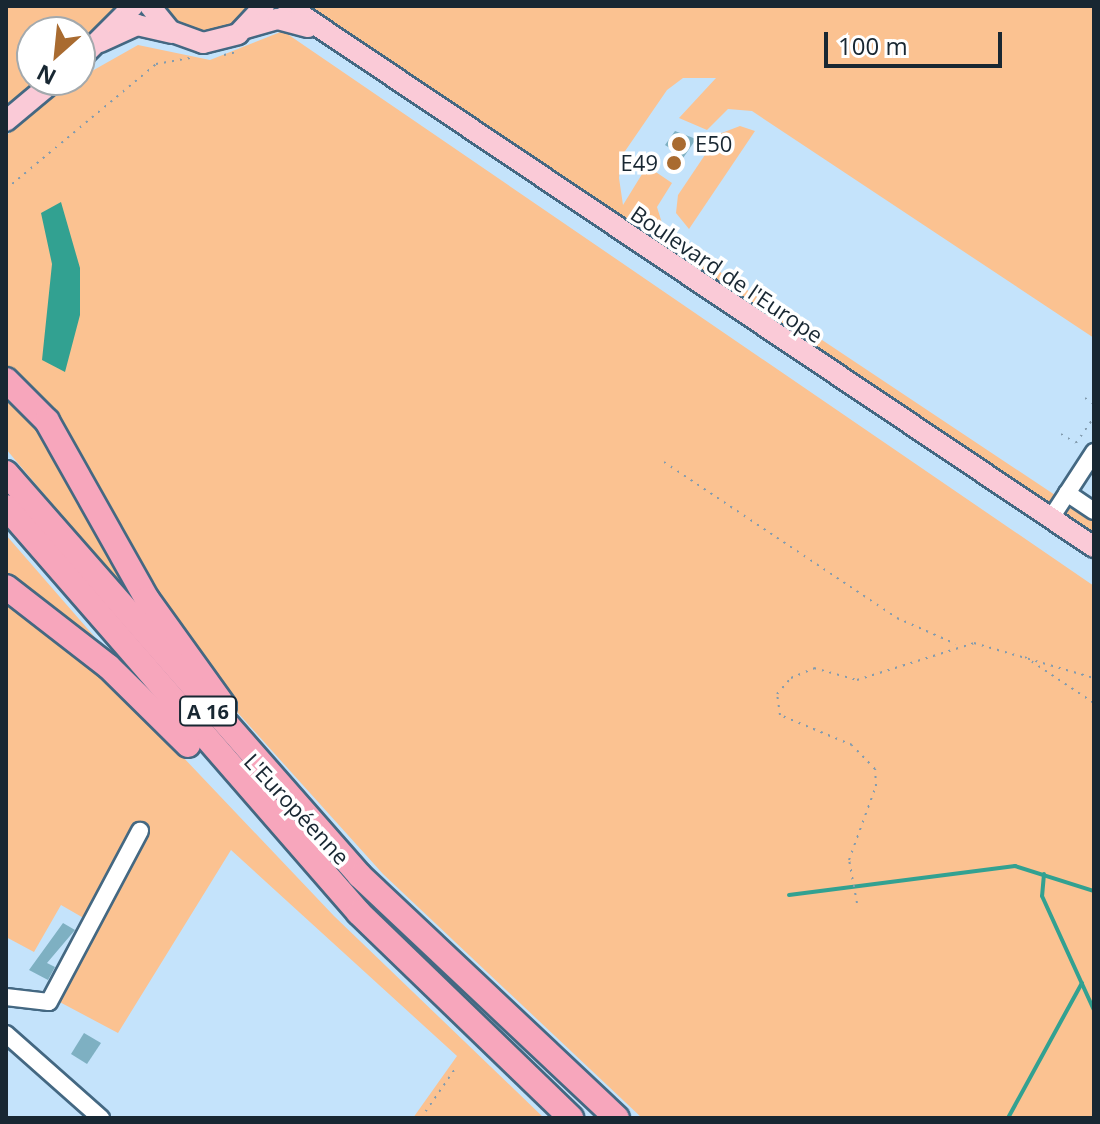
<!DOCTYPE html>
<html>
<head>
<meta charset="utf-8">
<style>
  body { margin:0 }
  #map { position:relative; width:1100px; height:1124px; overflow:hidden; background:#c4e3fb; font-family:"Open Sans",sans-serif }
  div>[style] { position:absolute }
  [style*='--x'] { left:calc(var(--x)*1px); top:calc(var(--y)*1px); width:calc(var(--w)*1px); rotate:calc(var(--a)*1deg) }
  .green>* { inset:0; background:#fbc291 }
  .water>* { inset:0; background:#32a191 }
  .stream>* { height:4px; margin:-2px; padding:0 2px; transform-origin:2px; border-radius:2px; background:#32a191 }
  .building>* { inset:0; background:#7eb0c2 }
  .path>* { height:2px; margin-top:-1px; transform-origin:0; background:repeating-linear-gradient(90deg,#829bae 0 2px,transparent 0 8px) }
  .roads { filter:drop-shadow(2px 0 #446882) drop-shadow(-2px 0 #446882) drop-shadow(0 2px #446882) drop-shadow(0 -2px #446882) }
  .minor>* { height:16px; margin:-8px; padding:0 8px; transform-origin:8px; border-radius:8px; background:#fff }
  .major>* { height:20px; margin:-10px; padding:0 10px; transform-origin:10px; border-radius:10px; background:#facad7 }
  .highway>* { height:24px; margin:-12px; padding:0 12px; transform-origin:12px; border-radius:12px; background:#f7a6bc }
  .dots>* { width:22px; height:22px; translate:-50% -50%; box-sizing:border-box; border:4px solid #fff; border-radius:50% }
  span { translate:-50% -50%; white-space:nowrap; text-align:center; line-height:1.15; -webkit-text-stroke:7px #fff; paint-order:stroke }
  .shield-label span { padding:2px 6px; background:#fff; border:2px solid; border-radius:6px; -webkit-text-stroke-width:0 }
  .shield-label { font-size:20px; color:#182732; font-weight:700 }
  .poi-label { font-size:22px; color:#182732 }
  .left { translate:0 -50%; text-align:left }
  .right { translate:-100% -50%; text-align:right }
  .street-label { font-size:22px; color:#182732 }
  .frame { position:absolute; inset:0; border:8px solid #182732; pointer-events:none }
  .north { position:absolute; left:16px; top:16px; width:80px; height:80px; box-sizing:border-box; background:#fff; border:2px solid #a3a9ad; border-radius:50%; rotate:207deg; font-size:22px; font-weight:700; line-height:32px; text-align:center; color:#182732 }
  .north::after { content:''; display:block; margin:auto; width:28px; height:36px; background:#a96b30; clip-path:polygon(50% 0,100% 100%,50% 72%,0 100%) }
  .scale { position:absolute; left:824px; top:32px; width:178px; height:36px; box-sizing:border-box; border:4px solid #182732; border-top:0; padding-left:10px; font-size:24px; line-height:28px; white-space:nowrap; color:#182732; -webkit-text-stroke:6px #fff; paint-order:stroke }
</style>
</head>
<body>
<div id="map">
  <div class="green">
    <div style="clip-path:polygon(6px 6px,125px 6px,80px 45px,80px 32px,32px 32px,32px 80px,39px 80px,6px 108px)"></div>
    <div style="clip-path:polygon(159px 6px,256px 6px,216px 35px,184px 31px)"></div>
    <div style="clip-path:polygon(300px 6px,1094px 6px,1094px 338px,752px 111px,728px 109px,707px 130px,679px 118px,716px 78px,683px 78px,667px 90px,621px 157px,619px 178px,623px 205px,647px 166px,672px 183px,657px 207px,666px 236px,1094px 521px,1094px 540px)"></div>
    <div style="clip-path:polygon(283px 31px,1094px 586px,1094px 1118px,642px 1118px,383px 874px,228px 702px,6px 373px,6px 136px,69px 84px,138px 45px,210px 60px)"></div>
    <div style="clip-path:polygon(740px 126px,755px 131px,689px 229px,676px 213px,678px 195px,719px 134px)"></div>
    <div style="clip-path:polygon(6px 387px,37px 419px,164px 636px,6px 449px)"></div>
    <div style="clip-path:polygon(6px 535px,106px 650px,143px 715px,334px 916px,544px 1118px,413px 1118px,457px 1056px,231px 850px,118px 1033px,54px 999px,94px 924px,61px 905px,34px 952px,6px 937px)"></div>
  </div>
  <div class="water">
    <div style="clip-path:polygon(61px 202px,80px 268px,80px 315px,65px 372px,42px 360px,52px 264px,41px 213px)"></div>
  </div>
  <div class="stream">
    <div style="--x:1044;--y:874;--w:22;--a:95"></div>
    <div style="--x:1042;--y:896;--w:125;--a:65.5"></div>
    <div style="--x:789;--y:895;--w:228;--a:-7.3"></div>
    <div style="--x:1015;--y:866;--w:83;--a:17.6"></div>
    <div style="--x:1008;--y:1118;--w:154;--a:-61.3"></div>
  </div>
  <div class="building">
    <div style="clip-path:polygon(675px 131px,696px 139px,677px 167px,668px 162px,676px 152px,665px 145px)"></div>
    <div style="clip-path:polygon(63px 923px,75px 930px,47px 963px,55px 967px,48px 980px,29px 970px)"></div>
    <div style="clip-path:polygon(84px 1033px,101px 1043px,87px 1064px,71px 1054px)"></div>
  </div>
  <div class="path">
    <div style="--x:224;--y:55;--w:13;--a:-13"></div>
    <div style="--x:6;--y:189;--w:195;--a:-39.8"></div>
    <div style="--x:156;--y:64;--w:39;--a:-10"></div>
    <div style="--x:1085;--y:398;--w:11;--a:34"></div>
    <div style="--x:1061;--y:434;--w:17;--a:31"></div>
    <div style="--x:1076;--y:443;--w:32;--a:-55"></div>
    <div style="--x:664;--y:462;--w:280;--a:33.8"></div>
    <div style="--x:897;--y:618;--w:64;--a:23.8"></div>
    <div style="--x:1025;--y:657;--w:83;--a:33.7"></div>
    <div style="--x:857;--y:903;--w:44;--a:-100.5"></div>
    <div style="--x:849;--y:860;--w:79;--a:-70"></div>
    <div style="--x:876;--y:786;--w:17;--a:-93"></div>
    <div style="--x:875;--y:769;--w:33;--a:-134"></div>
    <div style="--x:852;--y:745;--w:78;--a:-157.4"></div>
    <div style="--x:780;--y:715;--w:21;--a:-98"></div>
    <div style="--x:777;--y:694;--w:21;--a:-49"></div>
    <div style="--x:791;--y:678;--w:25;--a:-23"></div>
    <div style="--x:814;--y:668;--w:45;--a:15.6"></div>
    <div style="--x:857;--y:680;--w:123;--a:-17.5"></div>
    <div style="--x:974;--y:643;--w:125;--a:16.3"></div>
    <div style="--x:421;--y:1118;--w:63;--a:-55.3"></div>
  </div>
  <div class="roads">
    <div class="minor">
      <div style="--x:1067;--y:493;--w:32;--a:34"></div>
      <div style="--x:1051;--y:518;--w:79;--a:-56.9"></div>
      <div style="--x:6;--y:997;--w:43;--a:6.6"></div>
      <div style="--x:49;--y:1002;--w:194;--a:-62"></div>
      <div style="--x:6;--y:1034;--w:127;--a:41.5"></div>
    </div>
    <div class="major">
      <div style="--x:150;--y:6;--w:32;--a:51"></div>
      <div style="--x:170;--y:31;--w:35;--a:20"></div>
      <div style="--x:203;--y:43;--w:36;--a:-14"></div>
      <div style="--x:238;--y:34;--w:38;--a:-47"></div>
      <div style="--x:288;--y:6;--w:971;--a:33.87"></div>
      <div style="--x:246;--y:28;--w:33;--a:-16"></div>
      <div style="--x:278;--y:19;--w:31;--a:15"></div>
      <div style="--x:100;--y:42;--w:41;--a:-24.7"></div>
      <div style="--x:137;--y:25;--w:35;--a:13"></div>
      <div style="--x:80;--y:59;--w:75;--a:-45"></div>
      <div style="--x:6;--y:121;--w:64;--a:-39.9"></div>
    </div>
    <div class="highway">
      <div style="--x:6;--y:380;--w:58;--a:45"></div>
      <div style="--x:47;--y:421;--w:204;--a:60.7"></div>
      <div style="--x:147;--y:599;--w:132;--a:54.3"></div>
      <div style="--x:6;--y:473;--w:536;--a:48.7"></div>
      <div style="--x:360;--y:876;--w:353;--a:43.3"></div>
      <div style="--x:6;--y:507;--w:538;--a:48.99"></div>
      <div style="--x:359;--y:913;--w:295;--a:44"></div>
      <div style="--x:6;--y:587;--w:130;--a:37.8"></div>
      <div style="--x:109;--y:667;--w:111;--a:44.6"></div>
    </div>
  </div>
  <div class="dots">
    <div style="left:679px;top:144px;background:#a96b30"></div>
    <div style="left:674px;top:163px;background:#a96b30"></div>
  </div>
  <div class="shield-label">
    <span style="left:208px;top:711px">A 16</span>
  </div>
  <div class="poi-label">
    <span class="left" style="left:695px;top:144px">E50</span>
    <span class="right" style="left:658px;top:163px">E49</span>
  </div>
  <div class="street-label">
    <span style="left:727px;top:274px;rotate:34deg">Boulevard de l'Europe</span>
    <span style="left:297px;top:809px;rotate:47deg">L'Européenne</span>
  </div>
  <div class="frame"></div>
  <div class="north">N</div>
  <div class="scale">100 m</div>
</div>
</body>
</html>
